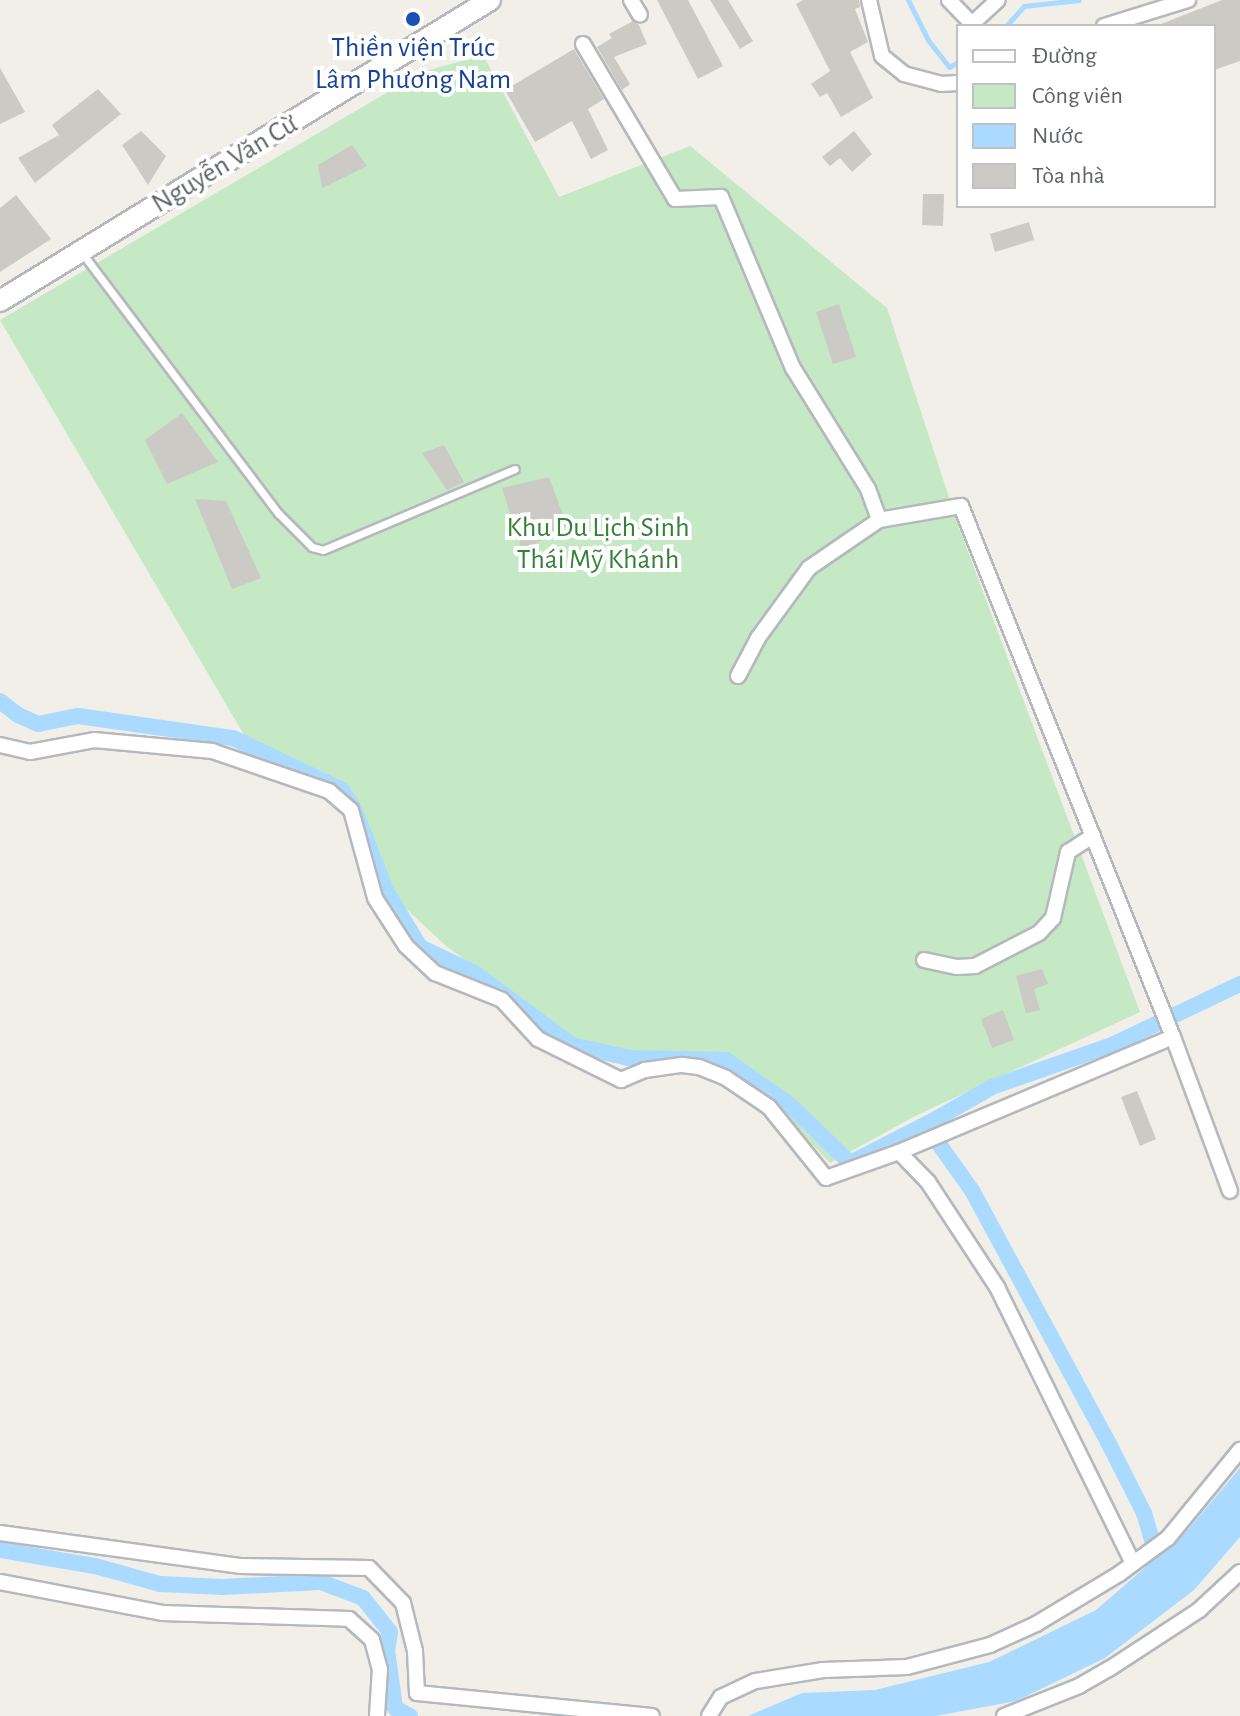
<!DOCTYPE html>
<html>
<head>
<meta charset="utf-8">
<style>
  body { margin:0 }
  #map { position:relative; width:1240px; height:1716px; overflow:hidden; background:#f1efe8; font-family:"Alegreya Sans",sans-serif }
  div>[style] { position:absolute }
  [style*='--x'] { left:calc(var(--x)*1px); top:calc(var(--y)*1px); width:calc(var(--w)*1px); rotate:calc(var(--a)*1deg) }
  .green>* { inset:0; background:#c5e8c5 }
  .water>* { inset:0; background:#aadaff }
  .stream>* { height:5px; margin:-2.5px; padding:0 2.5px; transform-origin:2.5px; border-radius:2.5px; background:#aadaff }
  .canal>* { height:16px; margin:-8px; padding:0 8px; transform-origin:8px; border-radius:8px; background:#aadaff }
  .building>* { inset:0; background:#cccac5 }
  .roads { filter:drop-shadow(2px 0 #b5b8bc) drop-shadow(-2px 0 #b5b8bc) drop-shadow(0 2px #b5b8bc) drop-shadow(0 -2px #b5b8bc) }
  .service>* { height:7px; margin:-3.5px; padding:0 3.5px; transform-origin:3.5px; border-radius:3.5px; background:#fff }
  .minor>* { height:14px; margin:-7px; padding:0 7px; transform-origin:7px; border-radius:7px; background:#fff }
  .secondary>* { height:20px; margin:-10px; padding:0 10px; transform-origin:10px; border-radius:10px; background:#fff }
  .dots>* { width:22px; height:22px; translate:-50% -50%; box-sizing:border-box; border:4px solid #fff; border-radius:50% }
  span { translate:-50% -50%; white-space:nowrap; text-align:center; line-height:1.15; -webkit-text-stroke:8px #fff; paint-order:stroke }
  .transit-label { font-size:28px; color:#164399 }
  .street-label { font-size:28px; color:#5f6368 }
  .park-label { font-size:28px; color:#348238 }
  .legend { position:absolute; left:956px; top:24px; width:260px; height:184px; box-sizing:border-box; background:#fff; border:2px solid #bfc1c3; margin:0; padding:10px 14px; list-style:none; font-size:24px; color:#5f6368 }
  .legend li { display:flex; align-items:center; gap:16px; height:40px }
  .legend b { width:40px; border:2px solid #bfc1c3 }
</style>
</head>
<body>
<div id="map">
  <div class="green">
    <div style="clip-path:polygon(483px 55px,559px 197px,690px 146px,887px 308px,958px 525px,1140px 1012px,915px 1116px,830px 1163px,727px 1056px,595px 1052px,446px 946px,400px 903px,350px 789px,250px 745px,0 320px,422px 72px)"></div>
  </div>
  <div class="water">
    <div style="clip-path:polygon(1240px 1468px,1240px 1537px,1194px 1590px,1105px 1658px,1016px 1701px,936px 1716px,748px 1716px,802px 1693px,875px 1690px,989px 1662px,1096px 1610px,1185px 1533px)"></div>
  </div>
  <div class="stream">
    <div style="--x:908;--y:0;--w:45;--a:63.4"></div>
    <div style="--x:928;--y:40;--w:34;--a:52"></div>
    <div style="--x:949;--y:67;--w:10;--a:-29"></div>
    <div style="--x:1006;--y:26;--w:27;--a:-48"></div>
    <div style="--x:1024;--y:6;--w:55;--a:-6.2"></div>
  </div>
  <div class="canal">
    <div style="--x:0;--y:701;--w:23;--a:38"></div>
    <div style="--x:18;--y:715;--w:22;--a:24"></div>
    <div style="--x:38;--y:724;--w:41;--a:-11.3"></div>
    <div style="--x:78;--y:716;--w:157;--a:8.1"></div>
    <div style="--x:233;--y:738;--w:121;--a:25.5"></div>
    <div style="--x:342;--y:790;--w:25;--a:58"></div>
    <div style="--x:355;--y:811;--w:86;--a:68.8"></div>
    <div style="--x:386;--y:891;--w:66;--a:58.7"></div>
    <div style="--x:420;--y:947;--w:59;--a:25.3"></div>
    <div style="--x:473;--y:972;--w:123;--a:36.4"></div>
    <div style="--x:572;--y:1045;--w:58;--a:12.8"></div>
    <div style="--x:629;--y:1058;--w:97;--a:1.2"></div>
    <div style="--x:726;--y:1060;--w:78;--a:35.1"></div>
    <div style="--x:790;--y:1105;--w:83;--a:44"></div>
    <div style="--x:850;--y:1163;--w:97;--a:-27.1"></div>
    <div style="--x:0;--y:1550;--w:96;--a:9.6"></div>
    <div style="--x:95;--y:1566;--w:67;--a:15.5"></div>
    <div style="--x:160;--y:1584;--w:63;--a:2.7"></div>
    <div style="--x:223;--y:1587;--w:98;--a:-2.9"></div>
    <div style="--x:321;--y:1582;--w:45;--a:20.9"></div>
    <div style="--x:363;--y:1598;--w:43;--a:51.5"></div>
    <div style="--x:390;--y:1632;--w:18;--a:99"></div>
    <div style="--x:387;--y:1650;--w:59;--a:82.1"></div>
    <div style="--x:395;--y:1708;--w:17;--a:28"></div>
    <div style="--x:1158;--y:1560;--w:49;--a:-106.6"></div>
    <div style="--x:1144;--y:1513;--w:80;--a:-116.9"></div>
    <div style="--x:1108;--y:1442;--w:284;--a:-118.4"></div>
    <div style="--x:973;--y:1192;--w:59;--a:-125.3"></div>
    <div style="--x:939;--y:1144;--w:25;--a:-97"></div>
    <div style="--x:936;--y:1119;--w:64;--a:-29.7"></div>
    <div style="--x:992;--y:1087;--w:127;--a:-19.3"></div>
    <div style="--x:1112;--y:1045;--w:142;--a:-25.5"></div>
  </div>
  <div class="building">
    <div style="clip-path:polygon(657px 0,688px 0,723px 66px,698px 79px)"></div>
    <div style="clip-path:polygon(710px 0,728px 0,753px 41px,740px 49px)"></div>
    <div style="clip-path:polygon(803px 0,859px 0,860px 7px,855px 9px,868px 42px,850px 52px,873px 98px,841px 117px,827px 93px,820px 97px,811px 84px,830px 71px,796px 4px)"></div>
    <div style="clip-path:polygon(1222px 0,1240px 0,1240px 61px,1214px 70px,1214px 26px,1156px 26px)"></div>
    <div style="clip-path:polygon(633px 21px,639px 25px,647px 44px,614px 57px,630px 84px,622px 90px,597px 47px,612px 38px,609px 34px)"></div>
    <div style="clip-path:polygon(574px 49px,604px 99px,588px 109px,608px 150px,591px 159px,572px 121px,535px 142px,505px 90px)"></div>
    <div style="clip-path:polygon(0 68px,25px 112px,0 124px)"></div>
    <div style="clip-path:polygon(98px 89px,121px 114px,35px 183px,18px 158px,59px 135px,52px 125px)"></div>
    <div style="clip-path:polygon(141px 131px,166px 156px,148px 185px,122px 145px)"></div>
    <div style="clip-path:polygon(854px 131px,872px 154px,852px 172px,840px 158px,830px 166px,822px 157px)"></div>
    <div style="clip-path:polygon(352px 145px,367px 166px,322px 188px,318px 165px)"></div>
    <div style="clip-path:polygon(923px 194px,944px 194px,943px 226px,922px 225px)"></div>
    <div style="clip-path:polygon(16px 195px,51px 239px,0 272px,0 208px)"></div>
    <div style="clip-path:polygon(1029px 222px,1034px 240px,995px 252px,990px 234px)"></div>
    <div style="clip-path:polygon(839px 304px,856px 357px,833px 364px,816px 312px)"></div>
    <div style="clip-path:polygon(182px 413px,218px 462px,167px 484px,145px 440px)"></div>
    <div style="clip-path:polygon(444px 445px,464px 482px,447px 490px,422px 453px)"></div>
    <div style="clip-path:polygon(549px 477px,567px 526px,522px 551px,502px 488px)"></div>
    <div style="clip-path:polygon(195px 499px,226px 501px,261px 578px,232px 589px)"></div>
    <div style="clip-path:polygon(1042px 969px,1048px 984px,1034px 989px,1040px 1010px,1026px 1013px,1016px 976px)"></div>
    <div style="clip-path:polygon(1003px 1010px,1014px 1040px,992px 1048px,981px 1019px)"></div>
    <div style="clip-path:polygon(1137px 1091px,1156px 1139px,1140px 1146px,1121px 1097px)"></div>
  </div>
  <div class="roads">
    <div class="service">
      <div style="--x:82;--y:253;--w:326;--a:53"></div>
      <div style="--x:278;--y:513;--w:48;--a:45"></div>
      <div style="--x:312;--y:547;--w:11;--a:15"></div>
      <div style="--x:323;--y:550;--w:208;--a:-22.9"></div>
    </div>
    <div class="minor">
      <div style="--x:631;--y:0;--w:17;--a:59"></div>
      <div style="--x:869;--y:0;--w:57;--a:76.9"></div>
      <div style="--x:882;--y:56;--w:28;--a:39"></div>
      <div style="--x:904;--y:74;--w:38;--a:15"></div>
      <div style="--x:941;--y:84;--w:17;--a:-3"></div>
      <div style="--x:949;--y:0;--w:33;--a:46"></div>
      <div style="--x:972;--y:24;--w:35;--a:-43"></div>
      <div style="--x:1104;--y:26;--w:88;--a:-17.2"></div>
      <div style="--x:583;--y:44;--w:180;--a:59.3"></div>
      <div style="--x:675;--y:199;--w:46;--a:-2.5"></div>
      <div style="--x:721;--y:197;--w:186;--a:67.2"></div>
      <div style="--x:793;--y:368;--w:142;--a:58.2"></div>
      <div style="--x:868;--y:489;--w:33;--a:70"></div>
      <div style="--x:738;--y:676;--w:43;--a:-62.2"></div>
      <div style="--x:758;--y:638;--w:87;--a:-53.9"></div>
      <div style="--x:809;--y:568;--w:85;--a:-34.4"></div>
      <div style="--x:879;--y:520;--w:83;--a:-9.7"></div>
      <div style="--x:961;--y:506;--w:572;--a:68.24"></div>
      <div style="--x:1173;--y:1037;--w:164;--a:69.7"></div>
      <div style="--x:0;--y:745;--w:31;--a:13"></div>
      <div style="--x:30;--y:752;--w:65;--a:-10.6"></div>
      <div style="--x:94;--y:740;--w:119;--a:5.3"></div>
      <div style="--x:212;--y:751;--w:124;--a:18.9"></div>
      <div style="--x:329;--y:791;--w:29;--a:41"></div>
      <div style="--x:351;--y:810;--w:91;--a:74.7"></div>
      <div style="--x:375;--y:898;--w:57;--a:57.1"></div>
      <div style="--x:406;--y:946;--w:40;--a:43"></div>
      <div style="--x:435;--y:973;--w:72;--a:21.9"></div>
      <div style="--x:502;--y:1000;--w:53;--a:47.3"></div>
      <div style="--x:538;--y:1039;--w:93;--a:26.3"></div>
      <div style="--x:621;--y:1080;--w:26;--a:-23"></div>
      <div style="--x:645;--y:1070;--w:37;--a:-8"></div>
      <div style="--x:682;--y:1065;--w:17;--a:7"></div>
      <div style="--x:699;--y:1067;--w:29;--a:22"></div>
      <div style="--x:726;--y:1078;--w:52;--a:34"></div>
      <div style="--x:769;--y:1107;--w:91;--a:51.2"></div>
      <div style="--x:826;--y:1178;--w:77;--a:-19.6"></div>
      <div style="--x:899;--y:1152;--w:42;--a:46"></div>
      <div style="--x:928;--y:1182;--w:126;--a:56.7"></div>
      <div style="--x:997;--y:1287;--w:308;--a:63.8"></div>
      <div style="--x:924;--y:960;--w:34;--a:12"></div>
      <div style="--x:957;--y:967;--w:18;--a:-3"></div>
      <div style="--x:975;--y:966;--w:72;--a:-27.3"></div>
      <div style="--x:1039;--y:933;--w:21;--a:-47"></div>
      <div style="--x:1053;--y:918;--w:68;--a:-77.2"></div>
      <div style="--x:1068;--y:852;--w:30;--a:-33"></div>
      <div style="--x:899;--y:1152;--w:297;--a:-22.8"></div>
      <div style="--x:0;--y:1533;--w:242;--a:7.8"></div>
      <div style="--x:240;--y:1566;--w:129;--a:0.9"></div>
      <div style="--x:369;--y:1568;--w:49;--a:45.8"></div>
      <div style="--x:403;--y:1603;--w:49;--a:76"></div>
      <div style="--x:415;--y:1651;--w:42;--a:87.3"></div>
      <div style="--x:417;--y:1693;--w:236;--a:5.6"></div>
      <div style="--x:0;--y:1582;--w:165;--a:10.8"></div>
      <div style="--x:162;--y:1613;--w:187;--a:1.8"></div>
      <div style="--x:349;--y:1619;--w:31;--a:42"></div>
      <div style="--x:372;--y:1640;--w:30;--a:75"></div>
      <div style="--x:380;--y:1669;--w:47;--a:93.7"></div>
      <div style="--x:709;--y:1716;--w:22;--a:-58"></div>
      <div style="--x:721;--y:1697;--w:38;--a:-25"></div>
      <div style="--x:756;--y:1681;--w:68;--a:-9.3"></div>
      <div style="--x:823;--y:1670;--w:84;--a:-2"></div>
      <div style="--x:907;--y:1667;--w:86;--a:-14.8"></div>
      <div style="--x:990;--y:1645;--w:51;--a:-24.5"></div>
      <div style="--x:1036;--y:1624;--w:97;--a:-31.1"></div>
      <div style="--x:1119;--y:1574;--w:61;--a:-36.3"></div>
      <div style="--x:1168;--y:1538;--w:114;--a:-50.7"></div>
      <div style="--x:1004;--y:1716;--w:81;--a:-21.8"></div>
      <div style="--x:1079;--y:1686;--w:34;--a:-30"></div>
      <div style="--x:1109;--y:1669;--w:108;--a:-33.2"></div>
      <div style="--x:1199;--y:1610;--w:56;--a:-42.8"></div>
    </div>
    <div class="secondary">
      <div style="--x:0;--y:301;--w:575;--a:-31.56"></div>
    </div>
  </div>
  <div class="dots">
    <div style="left:413px;top:19px;background:#1a4fb4"></div>
  </div>
  <div class="transit-label">
    <span style="left:413px;top:64px">Thiền viện Trúc<br>Lâm Phương Nam</span>
  </div>
  <div class="street-label">
    <span style="left:225px;top:164px;rotate:-31deg">Nguyễn Văn Cừ</span>
  </div>
  <div class="park-label">
    <span style="left:598px;top:544px">Khu Du Lịch Sinh<br>Thái Mỹ Khánh</span>
  </div>
  <ul class="legend">
  <li><b style="height:10px;background:#fff"></b>Đường</li>
  <li><b style="height:22px;background:#c5e8c5"></b>Công viên</li>
  <li><b style="height:22px;background:#aadaff"></b>Nước</li>
  <li><b style="height:22px;background:#cccac5"></b>Tòa nhà</li>
  </ul>
</div>
</body>
</html>
